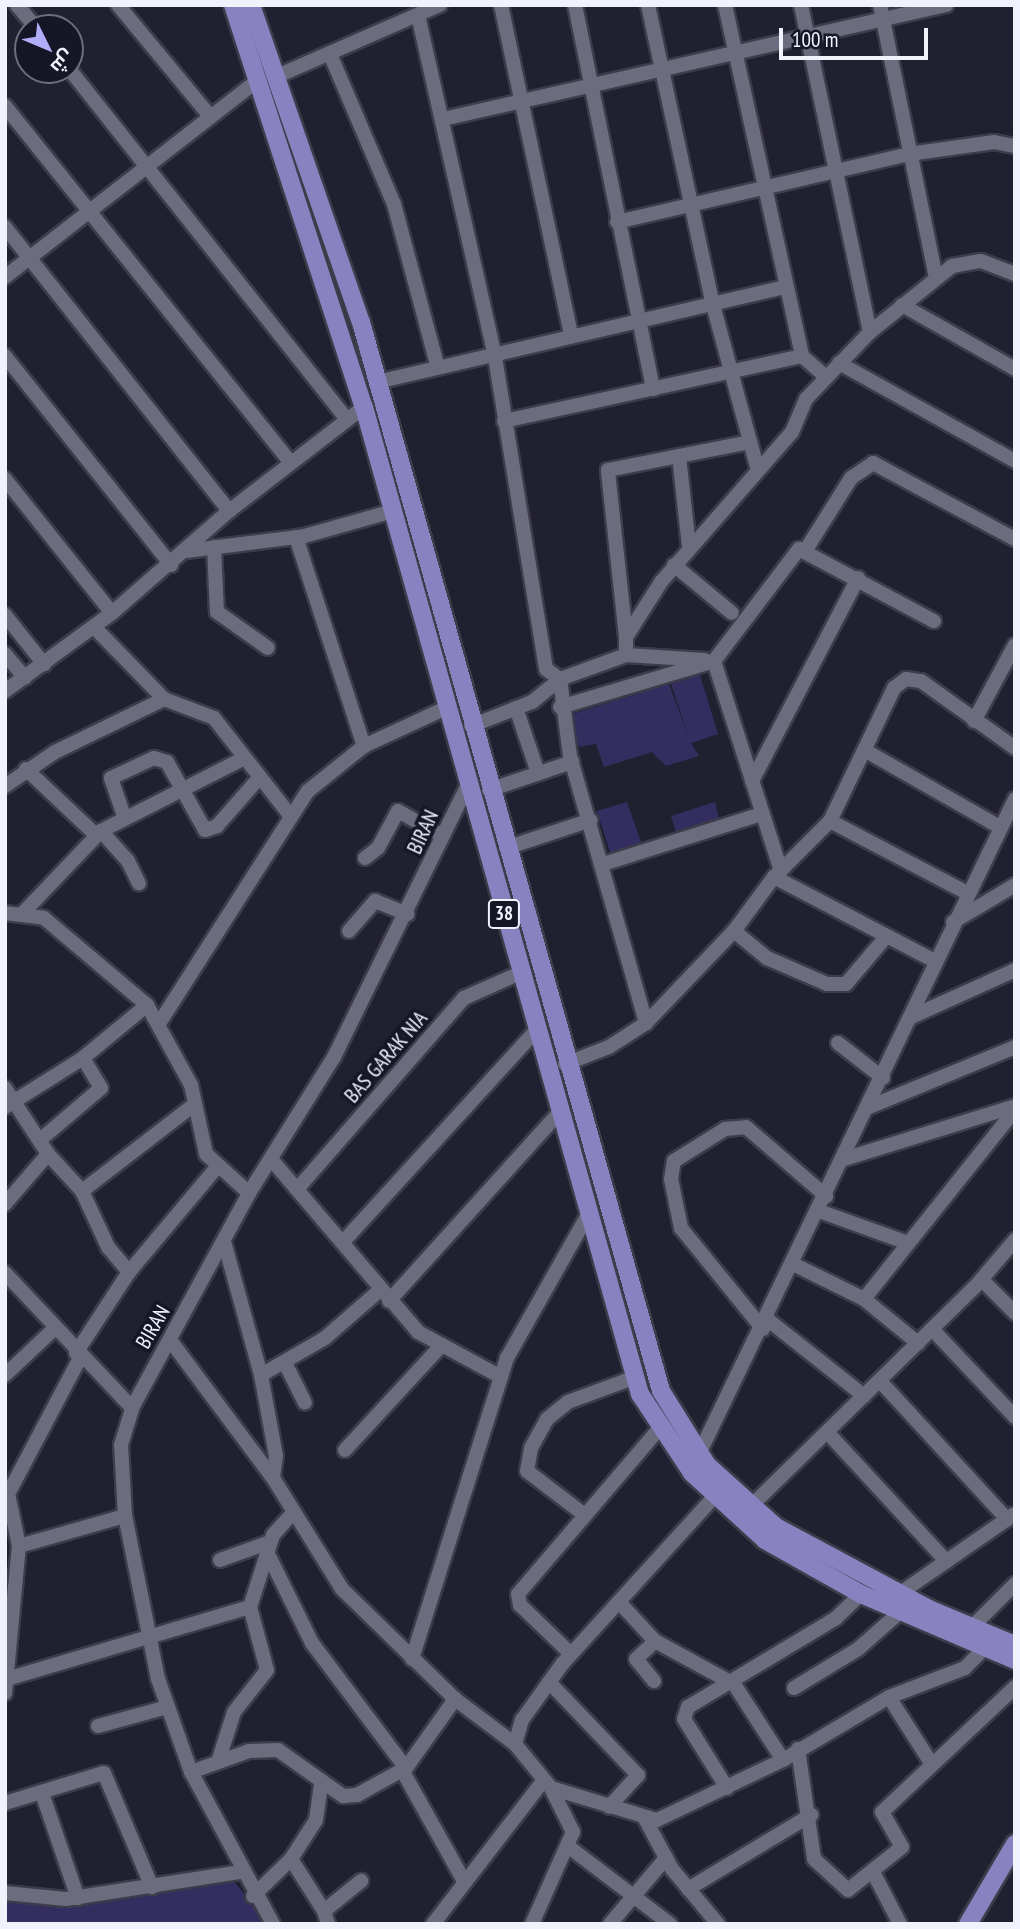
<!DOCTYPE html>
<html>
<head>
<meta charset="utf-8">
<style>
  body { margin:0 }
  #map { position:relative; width:1020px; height:1929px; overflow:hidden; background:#202030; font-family:"PT Sans Narrow",Cairo,sans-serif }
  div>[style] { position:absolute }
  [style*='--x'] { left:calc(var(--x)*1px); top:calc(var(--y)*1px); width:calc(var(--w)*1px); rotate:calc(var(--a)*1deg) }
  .green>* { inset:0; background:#342d60 }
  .roads { filter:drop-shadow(2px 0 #3d3c4a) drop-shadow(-2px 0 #3d3c4a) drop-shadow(0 2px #3d3c4a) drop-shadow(0 -2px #3d3c4a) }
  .minor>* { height:14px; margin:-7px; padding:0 7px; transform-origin:7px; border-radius:7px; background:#6c6c7f }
  .major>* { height:18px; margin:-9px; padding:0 9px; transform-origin:9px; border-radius:9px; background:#8883c0 }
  span { translate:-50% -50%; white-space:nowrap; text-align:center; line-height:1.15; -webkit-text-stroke:7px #171626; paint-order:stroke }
  .shield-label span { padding:2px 5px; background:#171626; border:2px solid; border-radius:5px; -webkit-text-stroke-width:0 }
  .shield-label { font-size:19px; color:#f2f2fd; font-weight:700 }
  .street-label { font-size:21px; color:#f2f2fd }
  .frame { position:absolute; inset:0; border:7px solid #f2f2fd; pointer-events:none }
  .north { position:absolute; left:14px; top:14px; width:70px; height:70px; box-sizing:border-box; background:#171626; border:2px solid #6f6e7c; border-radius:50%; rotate:133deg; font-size:19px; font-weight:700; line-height:28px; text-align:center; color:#f2f2fd }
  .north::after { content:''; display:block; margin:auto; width:24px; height:32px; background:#b2adf9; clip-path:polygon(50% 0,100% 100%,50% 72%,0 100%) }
  .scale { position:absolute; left:779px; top:28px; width:149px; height:32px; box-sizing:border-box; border:4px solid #f2f2fd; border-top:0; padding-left:9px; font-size:21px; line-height:24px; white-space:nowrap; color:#f2f2fd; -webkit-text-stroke:5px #171626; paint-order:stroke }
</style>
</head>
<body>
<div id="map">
  <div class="green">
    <div style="clip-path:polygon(700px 675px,718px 734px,691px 743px,699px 756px,666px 766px,652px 752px,604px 767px,596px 744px,579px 747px,569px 715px,669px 684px,689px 738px,671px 684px)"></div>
    <div style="clip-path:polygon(627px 802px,642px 845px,611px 855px,597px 811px)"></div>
    <div style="clip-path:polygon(715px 802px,719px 819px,676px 832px,671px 816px)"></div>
    <div style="clip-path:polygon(233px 1880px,268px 1924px,5px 1924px,5px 1903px,20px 1894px,59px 1902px)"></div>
  </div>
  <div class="roads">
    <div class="minor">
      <div style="--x:17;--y:5;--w:30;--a:50"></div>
      <div style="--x:118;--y:5;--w:143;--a:50.4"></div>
      <div style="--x:501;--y:5;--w:337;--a:78"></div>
      <div style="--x:575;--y:5;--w:392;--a:78.5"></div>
      <div style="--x:648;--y:5;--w:307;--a:77.8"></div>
      <div style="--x:713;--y:305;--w:168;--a:74.8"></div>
      <div style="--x:725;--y:5;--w:359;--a:77.6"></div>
      <div style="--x:802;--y:356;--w:32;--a:41"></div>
      <div style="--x:801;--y:5;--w:334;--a:78.1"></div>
      <div style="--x:880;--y:5;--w:278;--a:78.4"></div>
      <div style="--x:418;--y:15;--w:344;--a:77.3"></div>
      <div style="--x:494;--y:351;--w:322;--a:80.7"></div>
      <div style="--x:546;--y:669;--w:17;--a:36"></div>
      <div style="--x:560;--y:679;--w:78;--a:82.6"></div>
      <div style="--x:570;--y:756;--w:278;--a:74.1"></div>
      <div style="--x:330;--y:54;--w:163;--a:66.9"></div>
      <div style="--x:394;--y:204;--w:167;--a:75"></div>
      <div style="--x:70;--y:70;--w:444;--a:51.6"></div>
      <div style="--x:275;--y:77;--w:180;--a:-23.6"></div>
      <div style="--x:5;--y:106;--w:455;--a:51.3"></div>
      <div style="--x:443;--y:119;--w:516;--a:-12.77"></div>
      <div style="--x:617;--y:222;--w:300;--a:-13.1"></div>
      <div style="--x:909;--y:154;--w:86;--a:-8"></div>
      <div style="--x:994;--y:142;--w:21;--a:11"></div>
      <div style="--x:5;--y:227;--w:362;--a:51.7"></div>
      <div style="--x:5;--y:277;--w:319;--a:-37.9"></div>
      <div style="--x:902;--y:305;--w:130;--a:29.5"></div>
      <div style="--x:5;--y:356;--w:267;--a:51.5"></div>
      <div style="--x:839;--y:363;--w:201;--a:29.1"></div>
      <div style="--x:377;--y:382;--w:420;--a:-13.1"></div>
      <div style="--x:504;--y:421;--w:305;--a:-12.3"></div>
      <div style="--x:679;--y:456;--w:92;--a:83.7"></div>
      <div style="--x:5;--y:479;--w:171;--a:51.4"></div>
      <div style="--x:296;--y:537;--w:220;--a:72"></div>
      <div style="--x:214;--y:547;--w:65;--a:87.4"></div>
      <div style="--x:217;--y:612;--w:62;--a:35.2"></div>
      <div style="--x:807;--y:548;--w:83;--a:-57.8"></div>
      <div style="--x:851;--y:478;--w:27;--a:-34"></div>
      <div style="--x:873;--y:463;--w:161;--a:28.2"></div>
      <div style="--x:186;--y:551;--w:119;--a:-7.2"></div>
      <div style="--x:304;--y:536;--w:92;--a:-15.7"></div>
      <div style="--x:674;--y:565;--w:75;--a:39.6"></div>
      <div style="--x:5;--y:615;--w:63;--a:51.5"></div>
      <div style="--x:94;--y:627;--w:100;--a:45.8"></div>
      <div style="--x:164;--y:699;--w:53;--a:20.8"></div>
      <div style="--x:214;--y:718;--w:122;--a:52"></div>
      <div style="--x:626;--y:637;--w:168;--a:-96.2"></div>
      <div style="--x:608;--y:470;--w:144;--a:-11.2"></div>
      <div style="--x:5;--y:654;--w:31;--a:50"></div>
      <div style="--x:626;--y:655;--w:79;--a:3.6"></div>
      <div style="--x:714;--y:661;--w:220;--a:72.3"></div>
      <div style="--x:5;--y:691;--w:132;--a:-36.1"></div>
      <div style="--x:112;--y:613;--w:155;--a:-41.1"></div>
      <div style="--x:229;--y:511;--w:170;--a:-37.6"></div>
      <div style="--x:560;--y:707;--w:161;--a:-16.6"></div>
      <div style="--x:714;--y:661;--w:141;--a:-52.8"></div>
      <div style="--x:799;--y:549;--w:153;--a:28.1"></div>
      <div style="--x:516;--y:708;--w:69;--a:71.3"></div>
      <div style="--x:974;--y:721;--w:86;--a:-61.7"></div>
      <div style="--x:471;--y:726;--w:66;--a:-21.5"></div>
      <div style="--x:532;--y:702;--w:36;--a:-39"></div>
      <div style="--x:560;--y:679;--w:70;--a:-20"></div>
      <div style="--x:626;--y:655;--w:18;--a:-90"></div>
      <div style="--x:626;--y:637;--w:65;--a:-57.5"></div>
      <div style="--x:661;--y:582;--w:199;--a:-48.9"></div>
      <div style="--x:792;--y:432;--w:36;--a:-67"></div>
      <div style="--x:806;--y:399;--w:93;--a:-46.3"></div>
      <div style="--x:870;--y:332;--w:105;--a:-38.8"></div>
      <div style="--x:952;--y:266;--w:29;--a:-10"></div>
      <div style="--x:981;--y:261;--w:36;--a:21"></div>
      <div style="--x:866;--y:751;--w:154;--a:29.6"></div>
      <div style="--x:26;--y:769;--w:96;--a:43.3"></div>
      <div style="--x:752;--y:781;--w:229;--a:-62.4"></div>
      <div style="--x:5;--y:786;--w:60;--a:-34.2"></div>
      <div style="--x:55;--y:752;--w:121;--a:-25.9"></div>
      <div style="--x:489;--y:790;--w:88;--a:-18.6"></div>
      <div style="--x:124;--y:816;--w:40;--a:-108.9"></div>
      <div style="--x:111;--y:778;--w:47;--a:-24.9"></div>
      <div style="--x:154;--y:758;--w:14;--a:17"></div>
      <div style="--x:167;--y:762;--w:78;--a:60.8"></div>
      <div style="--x:205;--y:830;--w:13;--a:-18"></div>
      <div style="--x:217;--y:826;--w:64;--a:-48.8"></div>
      <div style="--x:830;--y:821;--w:155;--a:27.7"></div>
      <div style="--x:101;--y:831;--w:40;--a:48"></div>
      <div style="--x:128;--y:861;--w:25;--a:64"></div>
      <div style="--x:506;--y:848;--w:89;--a:-18.2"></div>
      <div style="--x:365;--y:858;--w:16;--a:-38"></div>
      <div style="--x:378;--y:848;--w:42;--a:-61.6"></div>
      <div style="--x:398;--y:811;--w:51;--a:29.1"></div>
      <div style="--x:603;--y:864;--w:167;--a:-17.5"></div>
      <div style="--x:774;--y:877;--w:182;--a:27.6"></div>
      <div style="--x:5;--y:913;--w:39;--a:7"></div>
      <div style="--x:44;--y:918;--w:135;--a:40.2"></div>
      <div style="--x:147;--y:1005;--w:91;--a:61.2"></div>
      <div style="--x:191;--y:1085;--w:71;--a:77.7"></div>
      <div style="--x:206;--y:1154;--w:58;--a:42.2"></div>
      <div style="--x:22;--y:914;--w:115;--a:-46.4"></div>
      <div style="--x:101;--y:831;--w:161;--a:-27"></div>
      <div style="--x:953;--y:922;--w:72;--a:-30.8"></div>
      <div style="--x:349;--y:931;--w:40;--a:-49"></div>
      <div style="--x:375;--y:901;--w:35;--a:22"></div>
      <div style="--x:734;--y:931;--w:43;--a:39.3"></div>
      <div style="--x:767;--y:958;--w:65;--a:23.4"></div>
      <div style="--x:827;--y:984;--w:19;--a:0"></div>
      <div style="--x:846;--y:984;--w:60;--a:-49.7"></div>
      <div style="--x:911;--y:1017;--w:114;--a:-24.3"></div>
      <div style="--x:160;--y:1022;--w:274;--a:-57.4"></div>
      <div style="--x:308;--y:791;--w:72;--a:-38.8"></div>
      <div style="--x:364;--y:746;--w:90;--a:-24.9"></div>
      <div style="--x:838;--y:1043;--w:57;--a:37.9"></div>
      <div style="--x:565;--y:1064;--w:47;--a:-21.1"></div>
      <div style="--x:609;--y:1047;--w:44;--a:-33"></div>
      <div style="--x:646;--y:1023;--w:127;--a:-46.3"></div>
      <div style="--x:734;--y:931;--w:67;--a:-53.5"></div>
      <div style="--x:774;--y:877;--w:79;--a:-45"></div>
      <div style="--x:830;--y:821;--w:148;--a:-64.3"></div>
      <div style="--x:894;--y:688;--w:15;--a:-37"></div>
      <div style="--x:906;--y:679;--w:15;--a:8"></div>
      <div style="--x:921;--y:681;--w:115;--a:35.5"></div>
      <div style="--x:5;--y:1088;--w:79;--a:56.9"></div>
      <div style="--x:48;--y:1154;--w:50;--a:47.4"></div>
      <div style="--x:82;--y:1191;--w:62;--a:65.1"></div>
      <div style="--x:108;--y:1247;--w:33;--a:50"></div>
      <div style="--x:5;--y:1107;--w:92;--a:-32.1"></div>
      <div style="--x:83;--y:1058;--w:83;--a:-39.6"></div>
      <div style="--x:869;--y:1107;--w:158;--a:-22.3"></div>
      <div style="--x:40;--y:1140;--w:80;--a:-40.4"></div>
      <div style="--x:101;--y:1088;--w:35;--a:-121"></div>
      <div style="--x:271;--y:1159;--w:227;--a:49.6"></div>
      <div style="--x:418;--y:1332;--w:94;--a:28.5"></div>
      <div style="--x:844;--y:1159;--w:179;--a:-17.2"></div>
      <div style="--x:299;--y:1187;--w:251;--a:-48.9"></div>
      <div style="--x:464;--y:998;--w:61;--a:-24.1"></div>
      <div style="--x:82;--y:1191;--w:143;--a:-37.6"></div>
      <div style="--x:5;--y:1204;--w:66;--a:-49.3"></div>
      <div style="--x:819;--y:1211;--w:95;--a:19.8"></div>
      <div style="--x:343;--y:1242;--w:286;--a:-47.6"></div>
      <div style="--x:225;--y:1245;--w:135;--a:74.5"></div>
      <div style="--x:261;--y:1375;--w:82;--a:79.5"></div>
      <div style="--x:276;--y:1456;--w:22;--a:98"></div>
      <div style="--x:793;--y:1264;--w:79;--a:26.2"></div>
      <div style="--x:864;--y:1299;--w:70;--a:39.2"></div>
      <div style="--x:5;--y:1273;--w:185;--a:46.7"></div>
      <div style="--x:982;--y:1280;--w:47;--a:45"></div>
      <div style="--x:864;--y:1299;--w:242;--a:-51.4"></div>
      <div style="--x:389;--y:1301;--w:253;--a:-47.9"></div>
      <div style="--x:767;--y:1319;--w:124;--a:38.4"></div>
      <div style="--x:763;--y:1329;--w:130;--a:-129.1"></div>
      <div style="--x:681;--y:1228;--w:50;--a:-101.5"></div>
      <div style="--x:671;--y:1179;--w:18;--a:-81"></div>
      <div style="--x:674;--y:1161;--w:60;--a:-32.1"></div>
      <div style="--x:725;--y:1129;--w:21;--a:-5"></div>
      <div style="--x:746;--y:1127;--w:106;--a:40.8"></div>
      <div style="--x:932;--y:1329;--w:121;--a:46.7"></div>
      <div style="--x:170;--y:1340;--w:172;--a:53.3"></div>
      <div style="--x:273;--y:1478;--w:131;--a:58.1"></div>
      <div style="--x:342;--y:1589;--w:158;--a:44.2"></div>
      <div style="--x:455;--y:1699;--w:75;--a:36.9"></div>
      <div style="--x:76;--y:1353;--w:97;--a:-56.8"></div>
      <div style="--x:129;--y:1272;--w:137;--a:-50"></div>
      <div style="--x:286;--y:1365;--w:42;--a:63.4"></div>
      <div style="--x:5;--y:1375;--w:67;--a:-43.2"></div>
      <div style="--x:261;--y:1375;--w:74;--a:-30"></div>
      <div style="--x:325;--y:1338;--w:73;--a:-41.1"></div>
      <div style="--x:880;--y:1381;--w:188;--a:47.4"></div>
      <div style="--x:827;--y:1432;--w:176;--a:47.3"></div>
      <div style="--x:345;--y:1450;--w:139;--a:-47.3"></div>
      <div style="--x:699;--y:1454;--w:727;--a:-64.25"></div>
      <div style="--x:750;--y:1507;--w:313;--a:-44.4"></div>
      <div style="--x:974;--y:1288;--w:63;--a:-49.5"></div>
      <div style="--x:582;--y:1513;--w:69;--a:-142.6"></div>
      <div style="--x:527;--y:1471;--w:23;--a:-80"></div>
      <div style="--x:531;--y:1448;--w:33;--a:-61"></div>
      <div style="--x:547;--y:1419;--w:27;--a:-39"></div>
      <div style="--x:568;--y:1402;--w:69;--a:-20.3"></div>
      <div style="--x:19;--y:1546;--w:110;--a:-15.8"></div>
      <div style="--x:267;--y:1552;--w:102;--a:63.7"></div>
      <div style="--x:312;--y:1643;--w:156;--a:53.1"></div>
      <div style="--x:220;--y:1560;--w:53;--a:-19.8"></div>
      <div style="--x:899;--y:1594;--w:139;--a:-34.7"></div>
      <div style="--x:619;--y:1602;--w:53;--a:47.3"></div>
      <div style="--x:655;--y:1641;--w:90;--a:28.6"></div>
      <div style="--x:734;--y:1684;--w:90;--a:57.2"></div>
      <div style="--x:972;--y:1627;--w:61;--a:-45"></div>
      <div style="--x:571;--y:1654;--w:71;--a:-136.1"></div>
      <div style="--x:520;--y:1605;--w:11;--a:-100"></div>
      <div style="--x:518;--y:1594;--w:217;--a:-49.5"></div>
      <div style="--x:412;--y:1659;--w:316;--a:-72.5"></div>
      <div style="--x:507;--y:1358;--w:164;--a:-60.5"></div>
      <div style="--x:10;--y:1678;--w:250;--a:-16.5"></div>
      <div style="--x:654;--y:1681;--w:28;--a:-129"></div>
      <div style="--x:636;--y:1659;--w:26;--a:-43"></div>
      <div style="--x:549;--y:1682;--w:129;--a:46.3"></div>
      <div style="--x:638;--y:1775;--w:43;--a:132.2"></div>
      <div style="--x:794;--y:1688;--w:75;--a:-31.4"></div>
      <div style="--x:858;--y:1649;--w:56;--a:-41.4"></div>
      <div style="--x:5;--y:1693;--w:148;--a:-84.6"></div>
      <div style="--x:19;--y:1546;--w:53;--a:-101.9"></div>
      <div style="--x:8;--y:1494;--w:156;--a:-62.1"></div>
      <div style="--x:889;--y:1697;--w:78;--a:57.5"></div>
      <div style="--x:98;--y:1726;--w:72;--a:-15.4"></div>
      <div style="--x:798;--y:1749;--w:111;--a:81.7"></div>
      <div style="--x:814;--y:1859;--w:46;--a:42.4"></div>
      <div style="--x:848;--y:1890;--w:69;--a:-38.5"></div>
      <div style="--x:902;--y:1847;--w:40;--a:-119.7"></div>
      <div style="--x:882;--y:1812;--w:183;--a:-43.2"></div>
      <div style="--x:219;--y:1759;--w:49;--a:-72.3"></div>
      <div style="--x:234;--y:1712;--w:53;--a:-51.8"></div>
      <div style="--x:267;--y:1670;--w:65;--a:-105.1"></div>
      <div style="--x:250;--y:1607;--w:76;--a:-72.3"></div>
      <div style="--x:273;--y:1535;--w:27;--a:-48"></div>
      <div style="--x:402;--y:1770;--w:127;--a:60.8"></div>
      <div style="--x:191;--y:1772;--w:62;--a:-19.9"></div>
      <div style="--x:249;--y:1751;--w:29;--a:-2"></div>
      <div style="--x:278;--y:1750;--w:80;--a:35.3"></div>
      <div style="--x:343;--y:1796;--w:14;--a:-4"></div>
      <div style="--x:357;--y:1795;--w:56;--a:-28.9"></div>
      <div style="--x:406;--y:1768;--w:85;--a:-54.6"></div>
      <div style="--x:551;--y:1788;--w:111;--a:16.8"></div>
      <div style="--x:657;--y:1820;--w:140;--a:-25.5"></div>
      <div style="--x:783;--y:1760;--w:123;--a:-30.7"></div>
      <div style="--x:889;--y:1697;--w:81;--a:-20.9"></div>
      <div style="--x:965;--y:1668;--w:28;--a:-46"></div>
      <div style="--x:727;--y:1788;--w:81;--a:-121.9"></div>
      <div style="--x:684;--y:1719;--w:13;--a:-72"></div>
      <div style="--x:688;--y:1707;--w:173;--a:-31"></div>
      <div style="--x:836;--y:1618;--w:35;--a:-44"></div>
      <div style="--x:43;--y:1796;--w:108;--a:71.1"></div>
      <div style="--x:5;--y:1803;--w:103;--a:-16.9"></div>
      <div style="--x:104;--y:1773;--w:124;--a:67.2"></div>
      <div style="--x:644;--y:1817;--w:59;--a:61.7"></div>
      <div style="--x:672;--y:1869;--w:72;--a:50.1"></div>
      <div style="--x:569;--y:1847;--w:127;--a:37.3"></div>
      <div style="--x:291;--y:1859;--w:46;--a:-57.3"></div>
      <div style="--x:316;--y:1820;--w:37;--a:-82"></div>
      <div style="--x:874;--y:1874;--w:56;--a:62.5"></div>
      <div style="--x:688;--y:1889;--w:144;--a:-31"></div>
      <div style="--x:5;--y:1893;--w:61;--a:5.6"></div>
      <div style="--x:66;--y:1899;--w:177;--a:-8.8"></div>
      <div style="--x:253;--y:1896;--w:53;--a:-44.2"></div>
      <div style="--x:291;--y:1859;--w:62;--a:57.6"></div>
      <div style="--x:273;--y:1924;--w:173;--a:-118.3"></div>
      <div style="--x:191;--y:1772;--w:99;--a:-109.5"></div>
      <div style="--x:158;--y:1679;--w:166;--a:-101.4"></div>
      <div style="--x:125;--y:1516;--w:71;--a:-93.2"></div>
      <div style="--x:121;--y:1445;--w:39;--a:-73"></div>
      <div style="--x:132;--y:1408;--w:245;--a:-61.4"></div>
      <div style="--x:249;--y:1193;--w:160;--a:-58"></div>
      <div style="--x:334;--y:1057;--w:303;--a:-63.8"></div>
      <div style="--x:328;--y:1924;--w:14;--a:-107"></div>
      <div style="--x:324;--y:1911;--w:48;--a:-39"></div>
      <div style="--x:433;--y:1924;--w:182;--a:-52.4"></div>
      <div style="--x:532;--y:1924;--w:101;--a:-66"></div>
      <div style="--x:573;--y:1832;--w:49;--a:-116.6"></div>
      <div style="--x:551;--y:1788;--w:57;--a:-129.3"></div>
      <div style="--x:515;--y:1744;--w:25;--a:-74"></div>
      <div style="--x:522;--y:1720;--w:70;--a:-54.3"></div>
      <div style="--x:563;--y:1663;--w:224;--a:-47.7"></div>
      <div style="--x:610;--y:1924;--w:87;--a:-49.7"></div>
    </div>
    <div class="major">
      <div style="--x:233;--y:5;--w:423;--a:72"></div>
      <div style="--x:364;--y:407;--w:1025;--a:74.38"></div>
      <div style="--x:640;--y:1394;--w:95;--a:56.6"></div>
      <div style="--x:692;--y:1473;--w:99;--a:42.5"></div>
      <div style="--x:765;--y:1540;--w:110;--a:29.4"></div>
      <div style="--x:861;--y:1594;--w:168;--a:23.2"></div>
      <div style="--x:251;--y:5;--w:336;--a:70.9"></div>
      <div style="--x:361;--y:322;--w:1110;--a:74.32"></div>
      <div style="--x:661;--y:1391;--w:87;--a:58.1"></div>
      <div style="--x:707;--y:1465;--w:93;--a:41.9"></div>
      <div style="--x:776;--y:1527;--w:174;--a:28.2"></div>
      <div style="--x:929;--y:1609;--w:93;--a:22.7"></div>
      <div style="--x:968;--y:1924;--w:93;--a:-59.6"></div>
    </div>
  </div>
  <div class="shield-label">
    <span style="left:504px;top:914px">38</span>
  </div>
  <div class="street-label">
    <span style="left:423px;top:832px;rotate:-65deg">BIRAN</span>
    <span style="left:386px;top:1057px;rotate:-49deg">BAS GARAK NIA</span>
    <span style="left:153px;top:1327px;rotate:-60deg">BIRAN</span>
  </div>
  <div class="frame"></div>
  <div class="north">ش</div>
  <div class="scale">100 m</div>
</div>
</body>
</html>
